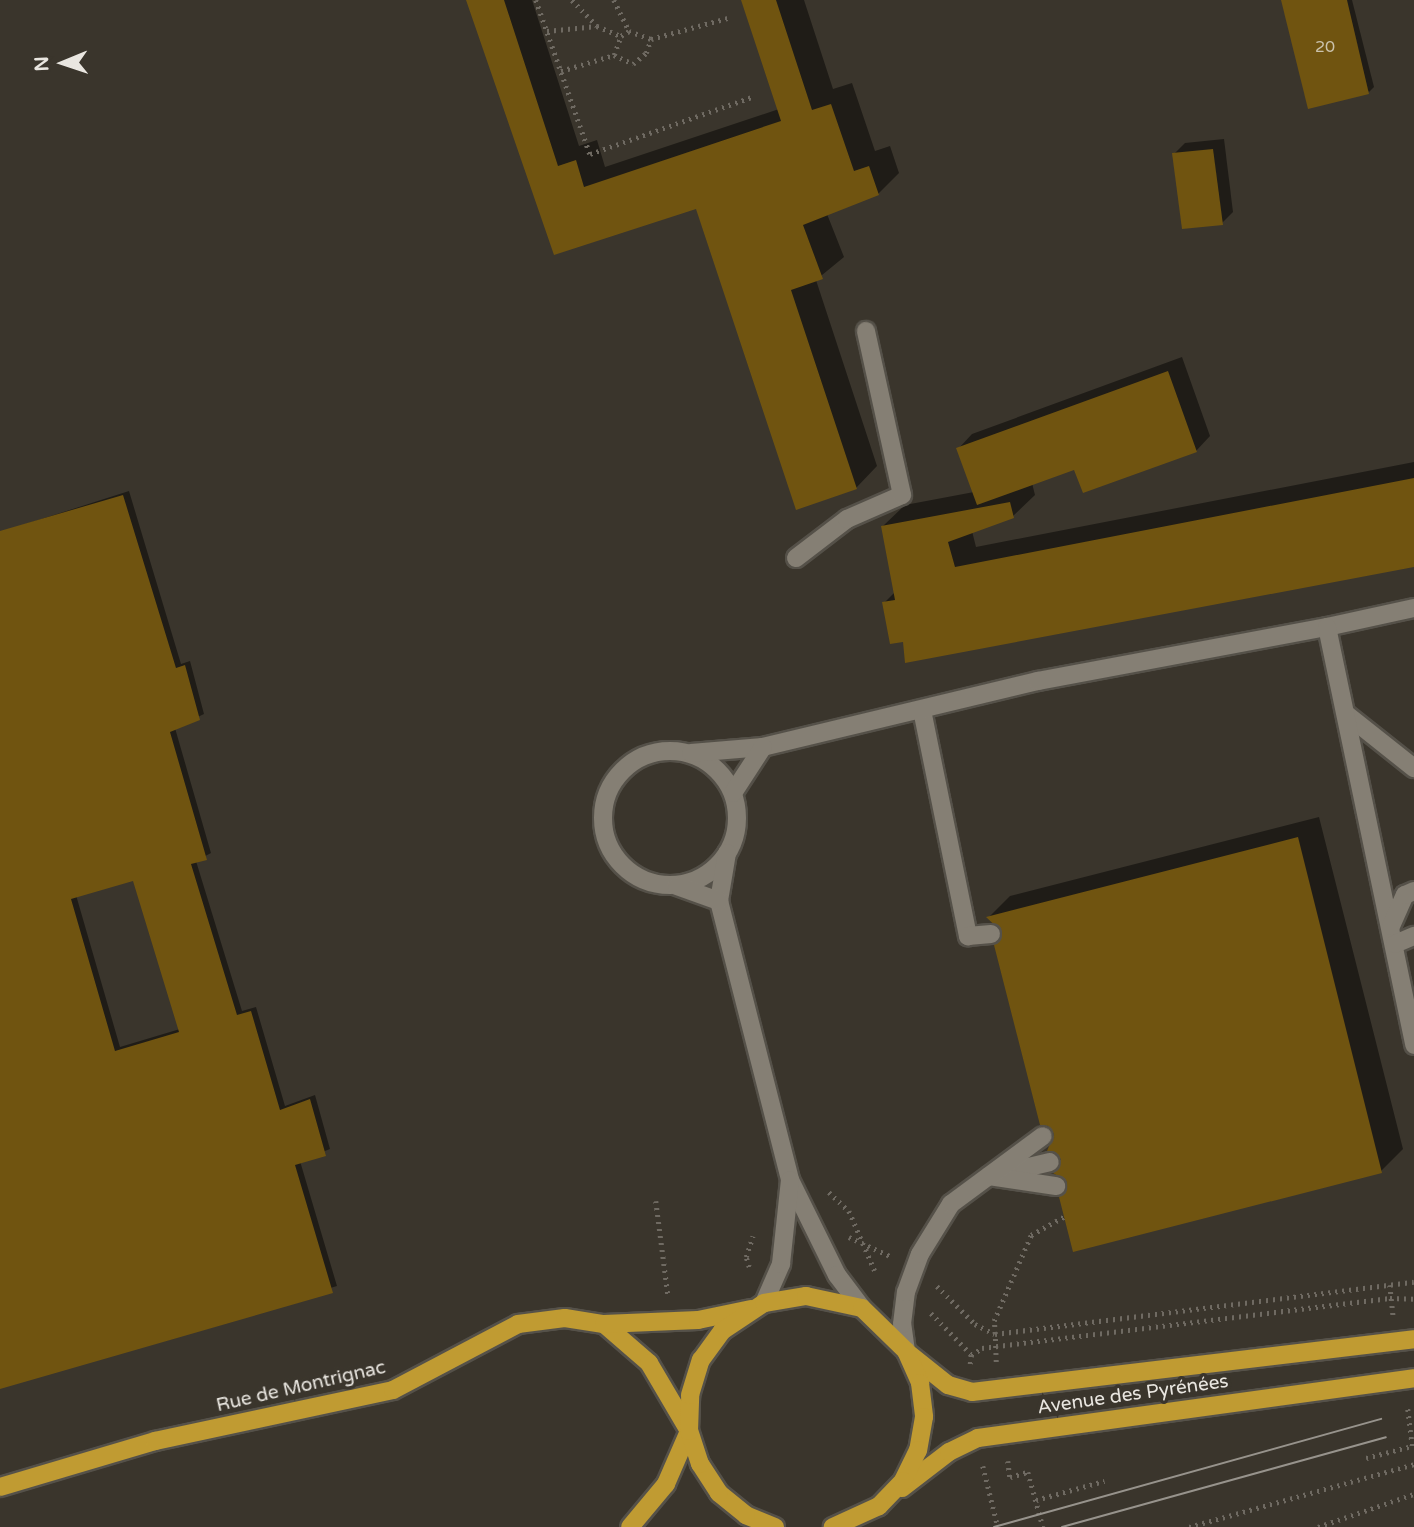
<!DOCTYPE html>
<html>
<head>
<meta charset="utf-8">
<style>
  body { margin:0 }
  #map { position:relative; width:1414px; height:1527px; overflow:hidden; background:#3a352c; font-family:"Varela Round",sans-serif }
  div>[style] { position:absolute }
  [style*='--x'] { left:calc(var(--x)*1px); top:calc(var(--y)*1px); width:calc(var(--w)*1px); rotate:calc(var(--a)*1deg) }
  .shadow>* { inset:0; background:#0007 }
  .building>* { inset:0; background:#705410 }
  .path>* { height:4.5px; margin-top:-2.25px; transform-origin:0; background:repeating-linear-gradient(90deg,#6f6a62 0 2px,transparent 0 7px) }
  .roads { filter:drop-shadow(2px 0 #555149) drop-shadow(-2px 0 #555149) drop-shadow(0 2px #555149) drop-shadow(0 -2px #555149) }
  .minor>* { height:18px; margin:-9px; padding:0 9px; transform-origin:9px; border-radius:9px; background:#857f74 }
  .minor>.ring { margin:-9px; padding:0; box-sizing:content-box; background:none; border:18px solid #857f74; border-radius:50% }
  .major>* { height:18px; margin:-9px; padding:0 9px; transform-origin:9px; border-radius:9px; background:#c09b32 }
  .tram>* { height:2px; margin:-1px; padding:0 1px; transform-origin:1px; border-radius:1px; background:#97938c }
  span { translate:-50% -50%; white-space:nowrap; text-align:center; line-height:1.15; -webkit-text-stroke:7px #3a352c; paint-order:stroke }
  .number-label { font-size:16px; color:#cbc2ac }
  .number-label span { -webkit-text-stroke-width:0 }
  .street-label { font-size:19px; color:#e9e6e0 }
  .north { position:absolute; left:28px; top:28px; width:70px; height:70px; -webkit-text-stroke:5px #3a352c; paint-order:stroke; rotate:268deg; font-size:19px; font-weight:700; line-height:28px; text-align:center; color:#e9e6e0 }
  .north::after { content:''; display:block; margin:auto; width:24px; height:32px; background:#e9e6e0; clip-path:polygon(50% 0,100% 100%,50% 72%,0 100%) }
</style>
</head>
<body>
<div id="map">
  <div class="shadow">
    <div style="clip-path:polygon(467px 0,532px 0,579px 146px,597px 140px,605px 167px,779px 109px,742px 0,804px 0,833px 89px,852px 83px,875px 151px,890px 146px,899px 173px,878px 194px,827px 214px,844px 257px,816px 280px,877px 466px,856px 488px,697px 206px,555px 253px)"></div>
    <div style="clip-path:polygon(1283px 0,1352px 0,1374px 87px,1369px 92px)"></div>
    <div style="clip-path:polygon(1224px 139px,1233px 212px,1222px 223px,1174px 154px,1185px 143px)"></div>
    <div style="clip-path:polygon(1182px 357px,1210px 436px,1196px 451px,1075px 467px,1032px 483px,1035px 495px,1013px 516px,972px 531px,976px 547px,1414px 462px,1414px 565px,904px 640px,884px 603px,895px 592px,883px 526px,905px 505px,974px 492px,958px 449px,972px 434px)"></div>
    <div style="clip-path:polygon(evenodd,129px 491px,181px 664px,190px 661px,204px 714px,175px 728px,211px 853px,196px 861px,242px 1011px,256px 1007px,285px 1106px,315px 1095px,330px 1149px,300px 1161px,337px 1286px,0 1388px,1px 532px,129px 491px,134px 879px,180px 1029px,120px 1047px,76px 895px,134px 879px)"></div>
    <div style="clip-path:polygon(1319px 817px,1403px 1149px,1381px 1171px,1067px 1191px,1063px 1158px,1004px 932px,989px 917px,1010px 896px)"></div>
  </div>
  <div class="building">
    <div style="clip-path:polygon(466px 0,504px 0,558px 166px,576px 160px,584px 187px,781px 121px,741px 0,776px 0,812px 110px,831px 104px,854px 171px,869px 166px,879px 195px,803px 225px,823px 279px,791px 290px,857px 489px,796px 510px,696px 209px,554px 255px)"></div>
    <div style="clip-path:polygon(1281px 0,1347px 0,1369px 94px,1308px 109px)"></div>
    <div style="clip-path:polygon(1213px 149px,1223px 225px,1182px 229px,1172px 153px)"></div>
    <div style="clip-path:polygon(1168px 371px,1197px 452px,1083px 493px,1074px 470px,977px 505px,956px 448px)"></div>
    <div style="clip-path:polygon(1414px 478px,1414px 567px,905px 663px,903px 642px,890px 644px,882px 602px,895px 600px,881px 526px,1010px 502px,1014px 518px,948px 542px,955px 567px)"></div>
    <div style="clip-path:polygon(evenodd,123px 495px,176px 668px,185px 665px,200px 720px,170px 732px,207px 860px,191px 864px,237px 1015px,251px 1011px,280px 1110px,310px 1099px,326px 1156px,295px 1165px,333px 1293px,0 1389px,0 531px,123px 495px,133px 881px,179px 1032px,115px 1051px,71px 899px,133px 881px)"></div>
    <div style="clip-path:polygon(1298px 837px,1382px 1173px,1073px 1252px,1059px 1197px,1065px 1192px,1067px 1182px,1053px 1173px,1061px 1159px,1047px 1151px,1054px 1134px,1048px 1126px,1040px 1125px,994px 945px,1002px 932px,986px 917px)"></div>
  </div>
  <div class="path">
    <div style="--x:536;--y:0;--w:163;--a:70.7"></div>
    <div style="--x:590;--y:154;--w:172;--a:-19.4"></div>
    <div style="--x:572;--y:0;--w:36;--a:46"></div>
    <div style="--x:597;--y:26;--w:26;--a:23"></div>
    <div style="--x:614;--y:0;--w:34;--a:64"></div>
    <div style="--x:547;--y:31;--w:50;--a:-5.7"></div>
    <div style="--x:614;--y:55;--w:21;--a:25"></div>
    <div style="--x:633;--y:64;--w:17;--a:-40"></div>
    <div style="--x:646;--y:53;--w:15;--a:-70"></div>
    <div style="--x:561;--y:71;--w:55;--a:-16.8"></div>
    <div style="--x:614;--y:55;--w:20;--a:-70"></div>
    <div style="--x:621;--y:36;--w:9;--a:-32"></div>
    <div style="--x:629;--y:31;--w:23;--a:20"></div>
    <div style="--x:651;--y:39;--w:80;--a:-15.3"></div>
    <div style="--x:829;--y:1192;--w:28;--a:44"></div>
    <div style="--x:849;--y:1211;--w:65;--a:66.6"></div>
    <div style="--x:656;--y:1201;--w:95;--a:82.7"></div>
    <div style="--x:849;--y:1237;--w:47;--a:24.9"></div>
    <div style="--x:749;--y:1267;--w:10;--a:-107"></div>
    <div style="--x:746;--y:1257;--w:22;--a:-72"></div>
    <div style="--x:1390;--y:1285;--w:31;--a:84"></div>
    <div style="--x:937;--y:1286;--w:54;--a:45"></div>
    <div style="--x:975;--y:1324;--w:22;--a:27"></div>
    <div style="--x:995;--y:1334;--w:13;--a:-94"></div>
    <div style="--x:994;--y:1321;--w:94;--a:-66.7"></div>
    <div style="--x:1031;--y:1235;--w:38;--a:-29"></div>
    <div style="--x:931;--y:1313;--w:57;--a:45.7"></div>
    <div style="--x:996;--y:1362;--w:28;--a:-92"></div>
    <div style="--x:995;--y:1334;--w:422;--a:-7.1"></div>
    <div style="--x:970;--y:1364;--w:9;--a:-84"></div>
    <div style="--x:971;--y:1355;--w:13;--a:-32"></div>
    <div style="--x:982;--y:1348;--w:411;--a:-7"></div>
    <div style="--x:1390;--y:1298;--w:24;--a:2"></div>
    <div style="--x:1366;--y:1458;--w:48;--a:-14.6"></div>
    <div style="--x:1412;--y:1446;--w:39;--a:-97"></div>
    <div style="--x:1008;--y:1461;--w:16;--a:83"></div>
    <div style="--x:1010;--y:1477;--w:19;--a:-16"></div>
    <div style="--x:1028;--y:1472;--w:57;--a:74.7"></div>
    <div style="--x:983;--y:1466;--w:63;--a:76.2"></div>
    <div style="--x:1036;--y:1500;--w:71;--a:-15.6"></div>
    <div style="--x:1189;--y:1527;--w:234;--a:-15.6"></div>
    <div style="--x:1318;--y:1527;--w:102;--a:-19"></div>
  </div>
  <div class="roads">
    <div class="minor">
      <div style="--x:796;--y:558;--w:64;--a:-37.4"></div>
      <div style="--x:847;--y:519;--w:60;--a:-23.6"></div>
      <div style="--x:902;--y:495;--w:168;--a:-102.4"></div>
      <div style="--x:1327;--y:627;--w:89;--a:-12.3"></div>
      <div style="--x:922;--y:710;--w:231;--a:78.5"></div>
      <div style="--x:968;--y:936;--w:23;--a:-5"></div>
      <div style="--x:1346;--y:714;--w:87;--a:38.5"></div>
      <div class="ring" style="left:603px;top:751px;width:116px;height:116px"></div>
      <div style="--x:691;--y:753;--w:72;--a:-4.8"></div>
      <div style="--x:763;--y:747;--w:283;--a:-13.5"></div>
      <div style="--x:1038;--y:681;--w:294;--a:-10.6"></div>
      <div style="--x:1327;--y:627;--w:427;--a:78.2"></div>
      <div style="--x:733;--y:793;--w:55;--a:-56.9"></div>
      <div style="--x:727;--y:853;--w:49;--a:99.5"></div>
      <div style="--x:719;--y:901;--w:288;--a:75.7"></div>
      <div style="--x:790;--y:1180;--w:106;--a:63.7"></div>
      <div style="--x:837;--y:1275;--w:41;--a:52.9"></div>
      <div style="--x:677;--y:886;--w:45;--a:19.7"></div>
      <div style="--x:1391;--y:926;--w:34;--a:-66"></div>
      <div style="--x:1405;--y:895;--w:10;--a:-24"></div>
      <div style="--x:1395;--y:944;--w:21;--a:-23"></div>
      <div style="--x:999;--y:1174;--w:52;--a:-13.2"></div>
      <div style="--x:989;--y:1176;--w:68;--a:8.5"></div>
      <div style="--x:764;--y:1303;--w:43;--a:-66.4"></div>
      <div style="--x:781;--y:1264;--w:84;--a:-83.9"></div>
      <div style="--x:906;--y:1351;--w:27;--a:-98"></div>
      <div style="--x:902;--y:1324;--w:32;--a:-83"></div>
      <div style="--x:906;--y:1292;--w:40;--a:-69.8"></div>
      <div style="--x:920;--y:1254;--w:59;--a:-58.2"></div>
      <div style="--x:951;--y:1204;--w:114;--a:-36.5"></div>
    </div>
    <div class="major">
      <div style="--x:604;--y:1324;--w:60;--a:40.9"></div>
      <div style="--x:649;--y:1363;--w:79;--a:59.5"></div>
      <div style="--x:689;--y:1431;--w:58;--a:113.5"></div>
      <div style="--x:666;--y:1484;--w:56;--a:129.9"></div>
      <div style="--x:908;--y:1353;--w:51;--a:38.7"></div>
      <div style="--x:948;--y:1385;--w:25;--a:16"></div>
      <div style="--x:972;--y:1392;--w:445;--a:-6.8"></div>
      <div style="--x:0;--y:1487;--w:162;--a:-16.5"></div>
      <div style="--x:155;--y:1441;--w:243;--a:-12.1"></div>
      <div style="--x:393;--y:1390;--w:141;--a:-27.8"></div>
      <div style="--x:518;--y:1324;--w:47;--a:-7.3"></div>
      <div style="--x:565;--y:1318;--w:39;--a:9"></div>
      <div style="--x:604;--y:1324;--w:94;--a:-2.4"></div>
      <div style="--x:698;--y:1320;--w:54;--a:-11.7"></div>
      <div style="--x:902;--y:1488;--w:59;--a:-37.5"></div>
      <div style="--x:949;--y:1452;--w:32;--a:-26"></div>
      <div style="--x:978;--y:1438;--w:440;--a:-7.8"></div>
      <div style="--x:775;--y:1527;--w:31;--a:-158"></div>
      <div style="--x:746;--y:1515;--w:35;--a:-141"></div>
      <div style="--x:719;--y:1493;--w:35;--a:-123"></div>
      <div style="--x:700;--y:1464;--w:35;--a:-108"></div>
      <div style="--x:689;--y:1431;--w:36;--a:-88"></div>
      <div style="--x:690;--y:1395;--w:37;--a:-73"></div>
      <div style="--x:701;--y:1360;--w:36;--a:-54"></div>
      <div style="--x:722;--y:1331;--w:50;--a:-33.7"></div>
      <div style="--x:764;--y:1303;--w:43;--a:-9.5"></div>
      <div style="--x:806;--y:1296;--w:57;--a:12.1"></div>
      <div style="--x:862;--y:1308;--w:62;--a:44.3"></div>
      <div style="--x:906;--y:1351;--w:35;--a:66"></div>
      <div style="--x:920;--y:1383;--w:34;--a:83"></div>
      <div style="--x:924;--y:1417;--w:34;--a:100"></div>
      <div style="--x:918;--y:1450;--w:34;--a:116"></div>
      <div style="--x:903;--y:1481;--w:35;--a:134"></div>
      <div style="--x:879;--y:1506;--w:51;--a:155.5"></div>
    </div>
  </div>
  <div class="tram">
    <div style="--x:994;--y:1527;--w:402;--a:-15.6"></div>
    <div style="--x:1062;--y:1527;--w:336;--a:-15.5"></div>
  </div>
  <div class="number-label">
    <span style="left:1325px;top:47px">20</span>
  </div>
  <div class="street-label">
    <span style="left:301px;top:1387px;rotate:-13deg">Rue de Montrignac</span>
    <span style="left:1133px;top:1395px;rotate:-8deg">Avenue des Pyrénées</span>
  </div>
  <div class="north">N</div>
</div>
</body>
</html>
